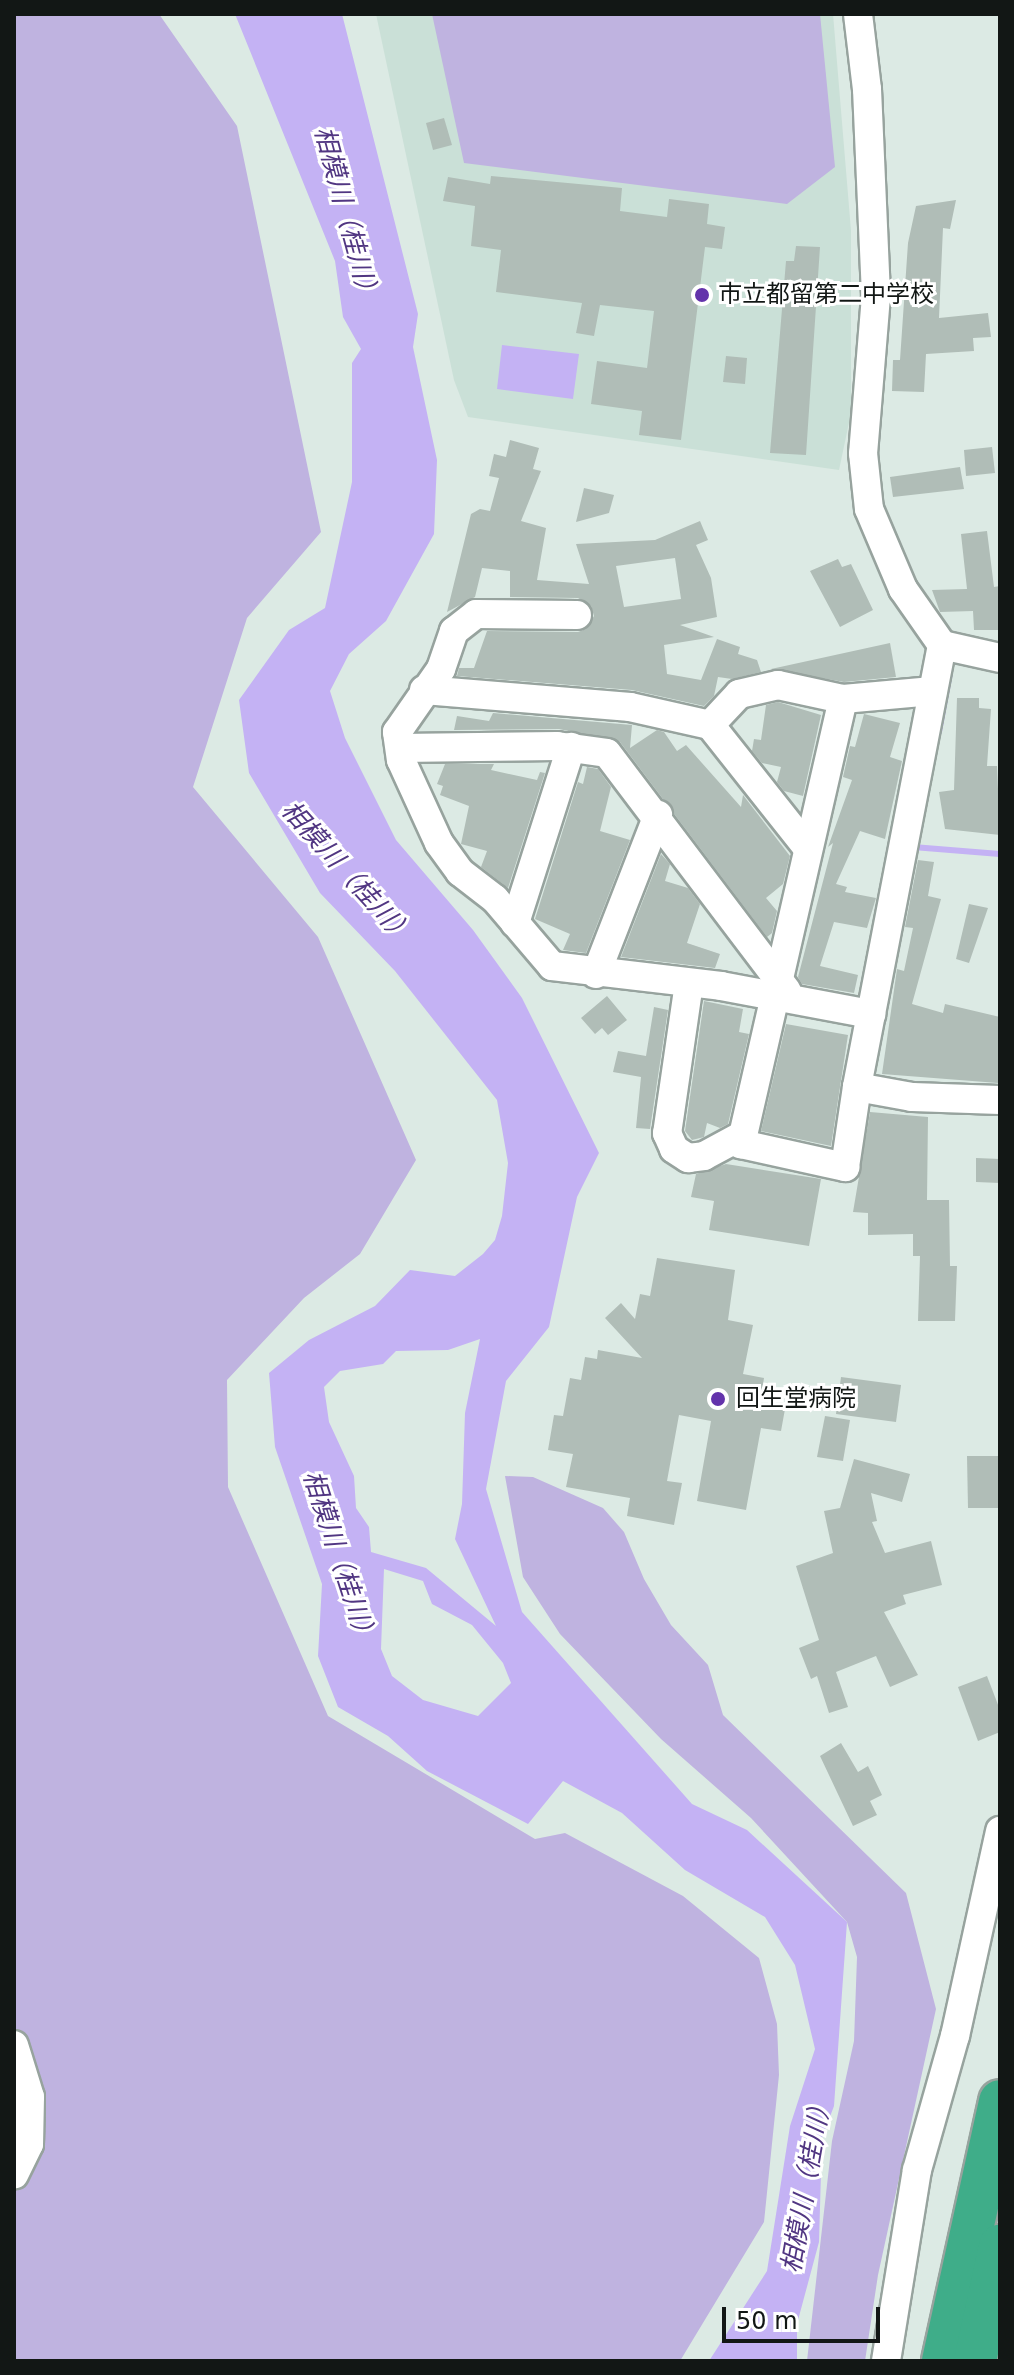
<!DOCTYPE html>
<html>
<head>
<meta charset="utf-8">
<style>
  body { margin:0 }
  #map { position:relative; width:1014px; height:2375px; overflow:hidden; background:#dceae4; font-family:"DejaVu Sans","Noto Sans JP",sans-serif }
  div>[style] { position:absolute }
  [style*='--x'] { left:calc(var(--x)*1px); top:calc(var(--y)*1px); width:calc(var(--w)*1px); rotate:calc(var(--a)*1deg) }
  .built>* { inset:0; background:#cae0d7 }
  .green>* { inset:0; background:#bfb3e0 }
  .water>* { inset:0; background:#c4b2f4 }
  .stream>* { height:6px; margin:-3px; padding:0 3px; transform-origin:3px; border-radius:3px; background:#c4b2f4 }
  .building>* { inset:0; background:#b0bdb7 }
  .roads { filter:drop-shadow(2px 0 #97a39e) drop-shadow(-2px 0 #97a39e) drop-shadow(0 2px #97a39e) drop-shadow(0 -2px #97a39e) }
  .minor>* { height:28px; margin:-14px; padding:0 14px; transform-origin:14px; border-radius:14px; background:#fff }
  .highway>* { height:42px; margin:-21px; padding:0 21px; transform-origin:21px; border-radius:21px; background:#3fad89 }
  .dots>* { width:22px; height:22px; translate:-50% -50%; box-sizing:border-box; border:4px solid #fff; border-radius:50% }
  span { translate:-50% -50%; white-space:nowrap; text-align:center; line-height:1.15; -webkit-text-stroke:6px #fff; paint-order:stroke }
  .poi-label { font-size:24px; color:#121715 }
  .left { translate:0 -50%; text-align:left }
  .water-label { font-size:26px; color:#513682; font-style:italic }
  .frame { position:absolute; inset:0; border:16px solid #121715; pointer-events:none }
  .scale { position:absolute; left:722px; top:2307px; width:158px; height:36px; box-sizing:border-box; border:4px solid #121715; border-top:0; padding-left:10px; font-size:24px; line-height:28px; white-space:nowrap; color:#121715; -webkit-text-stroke:6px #fff; paint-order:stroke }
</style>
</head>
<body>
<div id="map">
  <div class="built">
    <div style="clip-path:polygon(376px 14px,833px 14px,851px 231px,851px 413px,839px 470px,468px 417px,454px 380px)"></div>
  </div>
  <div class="green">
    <div style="clip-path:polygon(14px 14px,159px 14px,237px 126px,321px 532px,247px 618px,193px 787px,318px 937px,416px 1160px,360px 1254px,304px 1298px,227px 1380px,228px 1487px,328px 1716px,535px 1839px,565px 1833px,683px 1896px,759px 1958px,777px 2024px,779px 2075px,764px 2222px,680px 2361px,14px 2361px)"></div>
    <div style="clip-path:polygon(432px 14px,820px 14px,835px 167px,787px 204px,464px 163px)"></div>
    <div style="clip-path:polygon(505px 1476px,533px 1477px,603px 1508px,624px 1532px,644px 1579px,671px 1625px,708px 1665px,723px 1715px,906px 1893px,936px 2009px,878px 2275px,865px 2361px,807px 2361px,832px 2141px,854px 2041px,857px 1957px,847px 1922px,751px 1818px,661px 1739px,560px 1634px,523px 1577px)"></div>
  </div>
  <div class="water">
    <div style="clip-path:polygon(evenodd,235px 14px,342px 14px,418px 314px,413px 347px,437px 460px,434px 534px,386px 621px,349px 654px,330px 691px,345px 738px,396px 840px,473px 930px,522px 998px,599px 1153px,577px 1197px,549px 1327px,506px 1381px,486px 1489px,522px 1612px,692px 1804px,747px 1830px,847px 1922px,834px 2106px,822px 2138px,819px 2242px,797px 2324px,797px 2361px,709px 2361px,767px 2271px,790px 2126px,815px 2049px,795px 1965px,765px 1917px,685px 1870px,622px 1813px,563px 1781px,528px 1824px,427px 1771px,388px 1736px,338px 1707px,318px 1656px,322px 1584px,275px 1447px,269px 1373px,309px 1340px,375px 1306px,410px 1270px,455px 1276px,483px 1254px,495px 1240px,502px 1216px,508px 1163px,497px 1100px,395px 971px,320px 893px,249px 773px,239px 700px,289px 630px,325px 608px,352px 482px,352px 363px,361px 349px,343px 317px,335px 261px,235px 14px,480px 1339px,465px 1413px,462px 1504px,455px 1539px,496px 1626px,426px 1568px,371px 1552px,369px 1527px,356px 1508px,354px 1476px,329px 1422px,324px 1387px,340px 1371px,383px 1364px,396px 1351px,448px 1350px,480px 1339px,235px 14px,384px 1569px,423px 1581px,432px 1604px,472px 1625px,503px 1663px,511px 1683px,478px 1716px,423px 1700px,392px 1676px,381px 1649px,384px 1569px)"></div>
    <div style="clip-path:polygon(502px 345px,579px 354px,573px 399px,497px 389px)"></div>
  </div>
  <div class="stream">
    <div style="--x:939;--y:732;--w:60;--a:-79.4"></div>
    <div style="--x:913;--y:847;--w:87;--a:4.6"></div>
  </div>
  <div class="building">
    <div style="clip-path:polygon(444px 118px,452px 145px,433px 150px,426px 123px)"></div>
    <div style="clip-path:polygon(491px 176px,622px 188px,620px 211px,667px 217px,669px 199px,709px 204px,707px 224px,725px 227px,722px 249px,705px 247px,681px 440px,639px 435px,642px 411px,591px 404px,597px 361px,647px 368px,654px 311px,600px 305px,594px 336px,576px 333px,582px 303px,496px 292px,501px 250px,471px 246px,475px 206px,443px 201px,448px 177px,490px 184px)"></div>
    <div style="clip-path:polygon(956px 200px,950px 229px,943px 228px,939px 318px,988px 313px,991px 337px,973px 338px,974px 351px,926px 354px,924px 392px,892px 391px,893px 360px,900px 360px,908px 243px,916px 206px)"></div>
    <div style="clip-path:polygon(796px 246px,820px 247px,806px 455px,770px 453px,786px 261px,794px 261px)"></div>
    <div style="clip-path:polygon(726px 356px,747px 358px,745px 384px,723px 382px)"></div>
    <div style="clip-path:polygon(evenodd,510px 440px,539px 448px,533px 469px,541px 471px,521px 521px,546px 528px,537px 580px,589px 584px,576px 544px,655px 540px,700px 521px,708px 540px,696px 545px,711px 578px,717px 617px,680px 625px,714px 637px,664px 645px,667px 674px,701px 680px,717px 639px,740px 647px,738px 654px,757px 660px,761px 672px,732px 679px,718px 677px,714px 696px,704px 706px,632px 690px,457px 676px,459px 668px,474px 668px,487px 631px,578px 632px,586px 629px,594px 616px,591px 606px,578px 598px,510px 597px,510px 571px,482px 568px,475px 597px,447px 612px,471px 514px,480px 509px,490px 511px,499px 478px,489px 476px,494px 454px,506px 457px,510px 440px,675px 558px,681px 599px,624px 607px,616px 566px,675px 558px)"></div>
    <div style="clip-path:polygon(992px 447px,995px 473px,966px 476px,964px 450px)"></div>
    <div style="clip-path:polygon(960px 467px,964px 489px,893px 497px,890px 477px)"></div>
    <div style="clip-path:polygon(584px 488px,614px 495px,609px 513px,576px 522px)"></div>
    <div style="clip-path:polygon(987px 531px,994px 587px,1000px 586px,1000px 630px,974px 630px,973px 611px,940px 612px,932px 590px,967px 589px,961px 534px)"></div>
    <div style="clip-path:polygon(838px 559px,842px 567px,851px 564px,873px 610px,840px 627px,810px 571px)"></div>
    <div style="clip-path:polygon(890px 643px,896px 677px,844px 682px,771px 669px)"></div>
    <div style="clip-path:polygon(957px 698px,979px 698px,979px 708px,991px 709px,987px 766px,997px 766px,1000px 835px,945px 829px,939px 792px,954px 790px)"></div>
    <div style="clip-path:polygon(778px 702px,821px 715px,803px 796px,784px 791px,777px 782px,781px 767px,762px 763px,752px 751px,754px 739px,761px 740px,766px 705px)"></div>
    <div style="clip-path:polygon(493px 713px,632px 725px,630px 748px,657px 730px,664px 732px,677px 751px,686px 745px,741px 807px,743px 795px,790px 856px,783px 884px,766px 898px,777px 911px,772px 933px,767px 937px,620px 742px,559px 729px,454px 730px,457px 716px,489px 721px)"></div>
    <div style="clip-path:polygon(864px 714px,900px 723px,890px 757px,902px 761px,885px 839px,860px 831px,836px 884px,847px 887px,845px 892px,876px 898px,867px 928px,834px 922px,820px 966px,858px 975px,854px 993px,802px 984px,798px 977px,833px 843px,828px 847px,852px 780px,843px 777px,850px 746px,855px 747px)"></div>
    <div style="clip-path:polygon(445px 764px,494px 764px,491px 770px,537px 780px,540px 772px,545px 773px,508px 888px,481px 867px,487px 851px,461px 844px,469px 806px,440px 795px,443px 786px,437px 784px)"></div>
    <div style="clip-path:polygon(587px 767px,598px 769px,611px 787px,600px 831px,630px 840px,586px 953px,563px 950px,570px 934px,535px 919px,578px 782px,583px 784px)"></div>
    <div style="clip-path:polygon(661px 854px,670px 864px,665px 881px,688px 888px,700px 904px,687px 943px,720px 954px,715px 968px,621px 957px)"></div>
    <div style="clip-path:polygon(918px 860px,934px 862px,928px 896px,941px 899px,912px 1004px,943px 1013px,945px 1004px,1000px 1017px,998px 1083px,882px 1074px,897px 969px,904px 971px,913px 928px,905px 927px)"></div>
    <div style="clip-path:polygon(969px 904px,988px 908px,969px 963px,956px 959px)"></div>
    <div style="clip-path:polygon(607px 996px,627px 1020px,608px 1035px,602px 1028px,595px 1034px,581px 1018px)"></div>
    <div style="clip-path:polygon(704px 1001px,743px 1009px,739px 1032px,749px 1034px,728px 1124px,720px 1128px,707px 1123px,704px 1137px,692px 1140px,685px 1131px)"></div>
    <div style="clip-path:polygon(654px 1007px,668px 1010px,650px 1129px,636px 1128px,641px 1077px,613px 1072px,618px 1051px,646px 1056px)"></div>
    <div style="clip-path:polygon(786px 1024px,848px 1035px,831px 1146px,761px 1131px)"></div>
    <div style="clip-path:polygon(870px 1112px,928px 1117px,927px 1200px,949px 1200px,950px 1266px,957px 1266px,955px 1321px,918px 1321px,920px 1256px,913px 1256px,913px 1234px,868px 1235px,868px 1213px,853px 1212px)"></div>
    <div style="clip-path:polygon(976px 1158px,1000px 1159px,1000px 1183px,976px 1182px)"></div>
    <div style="clip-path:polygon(726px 1164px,821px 1179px,809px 1246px,709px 1230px,714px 1201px,691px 1197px,696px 1174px)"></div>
    <div style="clip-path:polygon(657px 1258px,735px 1270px,728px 1320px,753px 1325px,743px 1374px,764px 1378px,760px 1404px,785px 1409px,781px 1431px,761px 1428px,746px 1510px,697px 1501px,711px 1421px,679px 1415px,667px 1481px,682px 1483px,674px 1525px,627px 1516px,630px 1498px,566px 1487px,573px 1454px,548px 1450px,554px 1415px,563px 1416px,570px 1378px,581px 1380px,585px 1357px,597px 1359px,598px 1350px,642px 1358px,605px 1318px,621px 1303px,635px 1319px,640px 1294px,650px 1296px)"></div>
    <div style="clip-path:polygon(841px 1377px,901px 1385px,896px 1422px,836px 1414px)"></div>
    <div style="clip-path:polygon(825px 1416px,850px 1420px,843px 1461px,817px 1457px)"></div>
    <div style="clip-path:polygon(967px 1456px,1000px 1456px,1000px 1508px,968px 1508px)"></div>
    <div style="clip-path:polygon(854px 1459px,910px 1474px,902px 1502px,871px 1493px,877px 1521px,872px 1522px,885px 1553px,931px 1541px,942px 1585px,903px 1595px,906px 1604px,884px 1612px,918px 1675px,890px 1687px,876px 1656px,836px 1672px,848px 1707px,829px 1713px,817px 1676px,811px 1679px,799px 1648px,819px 1640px,796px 1566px,833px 1553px,824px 1511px,840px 1508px)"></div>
    <div style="clip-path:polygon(987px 1676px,1000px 1710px,1000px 1732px,978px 1741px,958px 1687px)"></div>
    <div style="clip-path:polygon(841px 1743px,858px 1772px,868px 1766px,882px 1795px,870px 1801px,877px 1815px,853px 1826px,820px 1756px)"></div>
  </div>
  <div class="roads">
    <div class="minor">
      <div style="--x:858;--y:14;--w:76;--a:83.2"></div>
      <div style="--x:867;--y:89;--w:207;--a:87.5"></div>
      <div style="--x:876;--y:296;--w:158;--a:94.7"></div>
      <div style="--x:863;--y:453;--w:56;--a:83.9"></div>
      <div style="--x:869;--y:509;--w:87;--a:67"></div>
      <div style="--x:903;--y:589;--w:68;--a:55.1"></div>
      <div style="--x:942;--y:645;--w:59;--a:12.6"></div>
      <div style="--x:577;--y:615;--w:101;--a:-179.4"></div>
      <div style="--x:476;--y:614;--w:28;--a:142"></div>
      <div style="--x:454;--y:631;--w:40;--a:108.9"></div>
      <div style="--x:441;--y:669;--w:77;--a:124.9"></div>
      <div style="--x:397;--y:732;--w:28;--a:82"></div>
      <div style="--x:401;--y:760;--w:91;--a:65.4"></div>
      <div style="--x:439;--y:843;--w:36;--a:54"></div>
      <div style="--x:460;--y:872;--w:44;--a:37.6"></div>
      <div style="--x:495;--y:899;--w:88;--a:49.6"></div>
      <div style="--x:552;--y:966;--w:170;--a:6.7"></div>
      <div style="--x:721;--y:986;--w:153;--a:10.6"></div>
      <div style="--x:942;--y:645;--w:450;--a:100.9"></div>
      <div style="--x:857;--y:1087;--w:56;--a:10.3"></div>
      <div style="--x:912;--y:1097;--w:88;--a:2"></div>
      <div style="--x:424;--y:690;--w:207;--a:4.7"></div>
      <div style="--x:630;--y:707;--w:82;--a:12.7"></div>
      <div style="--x:843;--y:699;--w:457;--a:102.9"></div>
      <div style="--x:741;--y:1144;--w:107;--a:12.5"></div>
      <div style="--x:845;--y:1167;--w:81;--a:-81.5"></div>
      <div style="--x:400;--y:748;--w:157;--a:-0.7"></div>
      <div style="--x:557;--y:746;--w:50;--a:8"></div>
      <div style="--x:607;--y:753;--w:298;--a:52.9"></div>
      <div style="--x:806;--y:846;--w:154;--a:-128.4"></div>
      <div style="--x:710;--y:725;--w:42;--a:-46.9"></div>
      <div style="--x:739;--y:694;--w:40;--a:-13"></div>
      <div style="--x:778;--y:685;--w:66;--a:12.2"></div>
      <div style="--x:843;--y:699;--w:90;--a:-5.1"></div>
      <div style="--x:515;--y:923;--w:185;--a:-72.3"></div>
      <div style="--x:596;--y:974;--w:171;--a:-68.7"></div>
      <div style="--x:689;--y:983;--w:152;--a:98.3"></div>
      <div style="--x:667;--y:1133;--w:17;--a:66"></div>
      <div style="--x:674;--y:1149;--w:17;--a:33"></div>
      <div style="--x:688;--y:1158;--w:16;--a:-7"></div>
      <div style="--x:704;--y:1156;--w:44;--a:-28.3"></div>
      <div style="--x:14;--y:2045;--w:54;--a:72.9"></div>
      <div style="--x:30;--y:2097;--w:47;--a:91.2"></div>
      <div style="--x:29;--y:2144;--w:34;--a:116"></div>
      <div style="--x:886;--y:2361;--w:193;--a:-80.8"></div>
      <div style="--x:917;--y:2170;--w:139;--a:-74.2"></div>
      <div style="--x:955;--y:2036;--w:210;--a:-77.6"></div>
    </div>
    <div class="highway">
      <div style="--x:943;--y:2361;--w:266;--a:-77.6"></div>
      <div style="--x:975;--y:2361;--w:118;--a:-77.7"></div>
    </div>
  </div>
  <div class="dots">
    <div style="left:702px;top:295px;background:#6333ab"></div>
    <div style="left:718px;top:1399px;background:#6333ab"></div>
  </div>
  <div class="poi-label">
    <span class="left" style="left:718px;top:295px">市立都留第二中学校</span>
    <span class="left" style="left:736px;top:1399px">回生堂病院</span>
  </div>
  <div class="water-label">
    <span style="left:346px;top:215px;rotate:75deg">相模川（桂川）</span>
    <span style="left:347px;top:873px;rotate:48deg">相模川（桂川）</span>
    <span style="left:339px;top:1558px;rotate:72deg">相模川（桂川）</span>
    <span style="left:807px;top:2183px;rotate:-80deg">相模川（桂川）</span>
  </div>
  <div class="frame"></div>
  <div class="scale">50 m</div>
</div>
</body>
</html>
